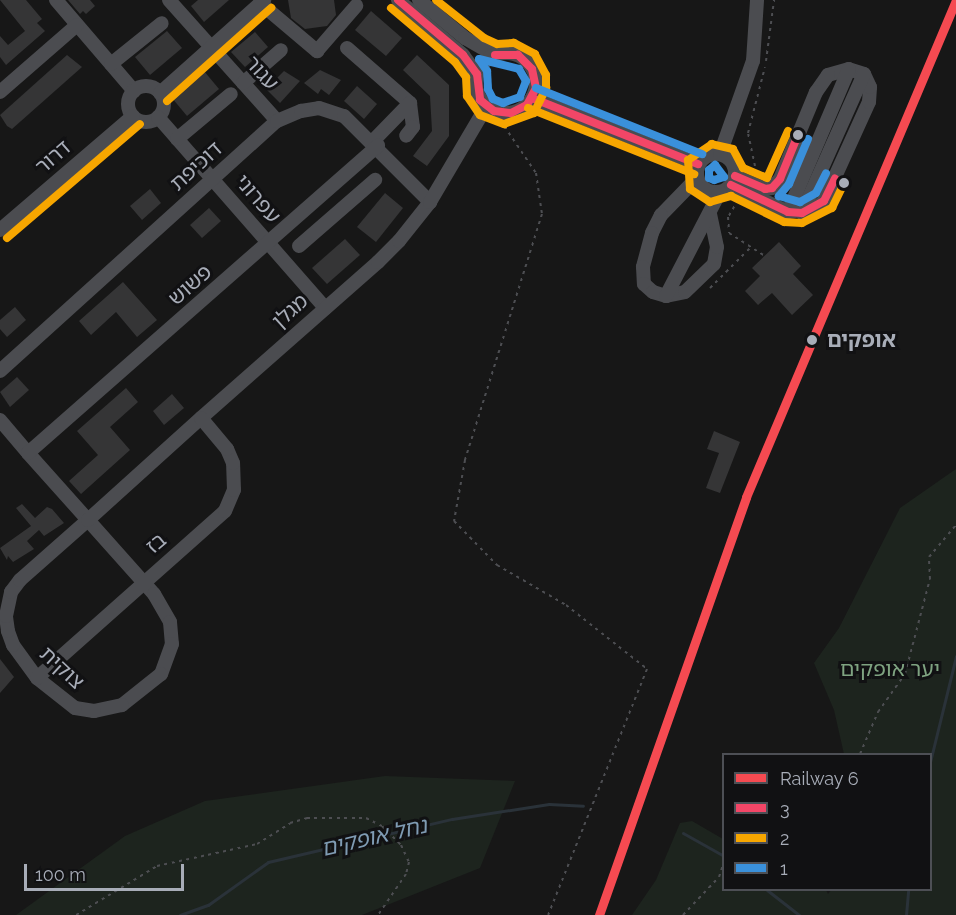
<!DOCTYPE html>
<html>
<head>
<meta charset="utf-8">
<style>
  body { margin:0 }
  #map { position:relative; width:956px; height:915px; overflow:hidden; background:#171717; font-family:Raleway,"Noto Sans Hebrew",sans-serif }
  div>[style] { position:absolute }
  [style*='--x'] { left:calc(var(--x)*1px); top:calc(var(--y)*1px); width:calc(var(--w)*1px); rotate:calc(var(--a)*1deg) }
  .green>* { inset:0; background:#1d241e }
  .stream>* { height:3px; margin:-1.5px; padding:0 1.5px; transform-origin:1.5px; border-radius:1.5px; background:#2a3239 }
  .building>* { inset:0; background:#353536 }
  .path>* { height:2px; margin-top:-1px; transform-origin:0; background:repeating-linear-gradient(90deg,#4d4e52 0 3px,transparent 0 7.5px) }
  .minor>* { height:14px; margin:-7px; padding:0 7px; transform-origin:7px; border-radius:7px; background:#4b4c50 }
  .minor>.ring { margin:-7px; padding:0; box-sizing:content-box; background:none; border:14px solid #4b4c50; border-radius:50% }
  .bus-1>* { height:8px; margin:-4px; padding:0 4px; transform-origin:4px; border-radius:4px; background:#f34667 }
  .bus-2>* { height:8px; margin:-4px; padding:0 4px; transform-origin:4px; border-radius:4px; background:#f7a600 }
  .bus-3>* { height:8px; margin:-4px; padding:0 4px; transform-origin:4px; border-radius:4px; background:#3a90db }
  .rail-1>* { height:9px; margin:-4.5px; padding:0 4.5px; transform-origin:4.5px; border-radius:4.5px; background:#f54a51 }
  .dots>* { width:16px; height:16px; translate:-50% -50%; box-sizing:border-box; border:3px solid #111113; border-radius:50% }
  span { translate:-50% -50%; white-space:nowrap; text-align:center; line-height:1.15; -webkit-text-stroke:6px #111113; paint-order:stroke }
  .street-label { font-size:21px; color:#a8adb8 }
  .stop-label { font-size:21px; color:#a8adb8; font-weight:700 }
  .left { translate:0 -50%; text-align:left }
  .park-label { font-size:21px; color:#7fa381 }
  .water-label { font-size:22px; color:#7f9bb3; font-style:italic }
  .legend { position:absolute; left:722px; top:753px; width:210px; height:138px; box-sizing:border-box; background:#111113; border:2px solid #4d4f55; margin:0; padding:8px 10px; list-style:none; font-size:18px; color:#a8adb8 }
  .legend li { display:flex; align-items:center; gap:12px; height:30px }
  .legend b { width:30px; border:2px solid #4d4f55 }
  .scale { position:absolute; left:24px; top:864px; width:160px; height:27px; box-sizing:border-box; border:3px solid #a8adb8; border-top:0; padding-left:8px; font-size:18px; line-height:21px; white-space:nowrap; color:#a8adb8; -webkit-text-stroke:4px #111113; paint-order:stroke }
</style>
</head>
<body>
<div id="map">
  <div class="green">
    <div style="clip-path:polygon(956px 469px,956px 915px,632px 915px,656px 880px,680px 823px,692px 821px,723px 839px,724px 890px,826px 890px,828px 894px,831px 890px,930px 890px,930px 754px,844px 754px,834px 710px,814px 663px,839px 628px,900px 508px)"></div>
    <div style="clip-path:polygon(385px 776px,515px 781px,480px 868px,362px 915px,16px 915px,125px 836px,205px 801px)"></div>
  </div>
  <div class="stream">
    <div style="--x:930;--y:762;--w:109;--a:-76.2"></div>
    <div style="--x:683;--y:833;--w:47;--a:29.3"></div>
    <div style="--x:767;--y:890;--w:41;--a:38"></div>
    <div style="--x:180;--y:915;--w:30;--a:-20"></div>
    <div style="--x:208;--y:905;--w:74;--a:-35.6"></div>
    <div style="--x:268;--y:862;--w:189;--a:-13.2"></div>
    <div style="--x:452;--y:819;--w:98;--a:-8.8"></div>
    <div style="--x:549;--y:804;--w:34;--a:3"></div>
    <div style="--x:906;--y:915;--w:25;--a:-85"></div>
  </div>
  <div class="building">
    <div style="clip-path:polygon(0 0,26px 0,42px 19px,37px 23px,45px 31px,6px 65px,0 57px,0 36px,8px 45px,25px 31px)"></div>
    <div style="clip-path:polygon(68px 0,90px 0,95px 6px,86px 14px,83px 11px,80px 14px)"></div>
    <div style="clip-path:polygon(198px 0,229px 0,204px 22px,191px 6px)"></div>
    <div style="clip-path:polygon(288px 0,334px 0,336px 15px,327px 26px,305px 29px,291px 18px)"></div>
    <div style="clip-path:polygon(371px 11px,402px 38px,386px 56px,355px 30px)"></div>
    <div style="clip-path:polygon(167px 31px,182px 48px,150px 75px,135px 57px)"></div>
    <div style="clip-path:polygon(255px 32px,268px 47px,245px 67px,231px 52px)"></div>
    <div style="clip-path:polygon(67px 55px,82px 67px,12px 129px,7px 126px,0 115px)"></div>
    <div style="clip-path:polygon(417px 55px,449px 85px,449px 136px,427px 166px,413px 156px,432px 131px,430px 96px,403px 70px)"></div>
    <div style="clip-path:polygon(320px 70px,341px 80px,329px 95px,321px 89px,318px 94px,304px 83px)"></div>
    <div style="clip-path:polygon(204px 71px,219px 89px,187px 116px,172px 98px)"></div>
    <div style="clip-path:polygon(284px 71px,300px 81px,280px 103px,266px 89px)"></div>
    <div style="clip-path:polygon(357px 86px,377px 104px,364px 119px,344px 101px)"></div>
    <div style="clip-path:polygon(150px 189px,161px 203px,142px 220px,130px 206px)"></div>
    <div style="clip-path:polygon(385px 193px,403px 208px,376px 242px,357px 227px)"></div>
    <div style="clip-path:polygon(209px 208px,221px 221px,202px 238px,190px 225px)"></div>
    <div style="clip-path:polygon(345px 239px,360px 255px,327px 284px,312px 268px)"></div>
    <div style="clip-path:polygon(779px 242px,801px 266px,793px 274px,813px 295px,792px 315px,772px 293px,758px 305px,745px 291px,760px 276px,752px 268px)"></div>
    <div style="clip-path:polygon(123px 282px,157px 320px,137px 337px,116px 312px,91px 335px,79px 321px)"></div>
    <div style="clip-path:polygon(15px 307px,26px 320px,7px 337px,0 329px,0 320px)"></div>
    <div style="clip-path:polygon(17px 377px,29px 390px,10px 407px,0 392px)"></div>
    <div style="clip-path:polygon(126px 388px,138px 402px,110px 427px,130px 450px,81px 494px,69px 481px,98px 455px,77px 431px)"></div>
    <div style="clip-path:polygon(172px 394px,184px 408px,164px 425px,153px 411px)"></div>
    <div style="clip-path:polygon(714px 431px,740px 442px,720px 493px,706px 488px,719px 453px,707px 449px)"></div>
    <div style="clip-path:polygon(22px 504px,35px 518px,47px 507px,52px 509px,64px 523px,44px 536px,39px 530px,27px 541px,34px 549px,13px 562px,8px 556px,7px 560px,0 548px,31px 526px,16px 508px)"></div>
    <div style="clip-path:polygon(0 659px,14px 677px,0 693px)"></div>
  </div>
  <div class="path">
    <div style="--x:766;--y:61;--w:62;--a:-82.5"></div>
    <div style="--x:496;--y:114;--w:71;--a:55.9"></div>
    <div style="--x:536;--y:173;--w:41;--a:81.7"></div>
    <div style="--x:542;--y:214;--w:258;--a:107.4"></div>
    <div style="--x:465;--y:460;--w:62;--a:100.2"></div>
    <div style="--x:454;--y:521;--w:62;--a:45.7"></div>
    <div style="--x:497;--y:565;--w:80;--a:30.1"></div>
    <div style="--x:566;--y:605;--w:103;--a:38.3"></div>
    <div style="--x:647;--y:669;--w:265;--a:111.9"></div>
    <div style="--x:752;--y:171;--w:6;--a:-59"></div>
    <div style="--x:755;--y:166;--w:34;--a:-102"></div>
    <div style="--x:748;--y:133;--w:68;--a:-75.6"></div>
    <div style="--x:738;--y:200;--w:20;--a:120"></div>
    <div style="--x:728;--y:217;--w:16;--a:86"></div>
    <div style="--x:729;--y:233;--w:43;--a:32.6"></div>
    <div style="--x:710;--y:288;--w:57;--a:-45"></div>
    <div style="--x:860;--y:754;--w:46;--a:-66.8"></div>
    <div style="--x:878;--y:712;--w:47;--a:-54.6"></div>
    <div style="--x:905;--y:674;--w:98;--a:-75.3"></div>
    <div style="--x:930;--y:579;--w:22;--a:-93"></div>
    <div style="--x:929;--y:557;--w:42;--a:-49.8"></div>
    <div style="--x:76;--y:915;--w:95;--a:-31.2"></div>
    <div style="--x:157;--y:866;--w:102;--a:-12.4"></div>
    <div style="--x:257;--y:844;--w:39;--a:-32"></div>
    <div style="--x:290;--y:823;--w:18;--a:-16"></div>
    <div style="--x:307;--y:818;--w:59;--a:0"></div>
    <div style="--x:366;--y:818;--w:18;--a:27"></div>
    <div style="--x:382;--y:826;--w:27;--a:45"></div>
    <div style="--x:401;--y:845;--w:19;--a:65"></div>
    <div style="--x:409;--y:862;--w:12;--a:104"></div>
    <div style="--x:406;--y:874;--w:50;--a:124.3"></div>
    <div style="--x:683;--y:915;--w:52;--a:-46.5"></div>
    <div style="--x:719;--y:877;--w:16;--a:-72"></div>
  </div>
  <div class="minor">
    <div style="--x:56;--y:0;--w:120;--a:49.4"></div>
    <div style="--x:169;--y:0;--w:162;--a:48.2"></div>
    <div style="--x:398;--y:0;--w:85;--a:40.2"></div>
    <div style="--x:463;--y:55;--w:24;--a:54"></div>
    <div style="--x:419;--y:0;--w:60;--a:39.6"></div>
    <div style="--x:465;--y:38;--w:34;--a:30"></div>
    <div style="--x:260;--y:3;--w:75;--a:40.1"></div>
    <div style="--x:317;--y:51;--w:60;--a:-49.1"></div>
    <div style="--x:347;--y:48;--w:84;--a:41.1"></div>
    <div style="--x:410;--y:103;--w:24;--a:83"></div>
    <div style="--x:413;--y:127;--w:11;--a:128"></div>
    <div class="ring" style="left:476px;top:53px;width:46px;height:46px"></div>
    <div style="--x:111;--y:64;--w:65;--a:-38.8"></div>
    <div style="--x:243;--y:83;--w:50;--a:-41"></div>
    <div class="ring" style="left:128px;top:86px;width:22px;height:22px"></div>
    <div style="--x:0;--y:92;--w:102;--a:-41"></div>
    <div style="--x:160;--y:93;--w:140;--a:-41.8"></div>
    <div style="--x:532;--y:98;--w:179;--a:21.7"></div>
    <div style="--x:158;--y:117;--w:254;--a:48.8"></div>
    <div style="--x:177;--y:139;--w:70;--a:-39.8"></div>
    <div style="--x:373;--y:141;--w:53;--a:-45.8"></div>
    <div class="ring" style="left:697px;top:154px;width:24px;height:24px"></div>
    <div style="--x:720;--y:154;--w:99;--a:-70.5"></div>
    <div style="--x:753;--y:61;--w:61;--a:-86.2"></div>
    <div style="--x:697;--y:178;--w:52;--a:134.2"></div>
    <div style="--x:661;--y:215;--w:20;--a:117"></div>
    <div style="--x:652;--y:233;--w:35;--a:105"></div>
    <div style="--x:643;--y:267;--w:17;--a:87"></div>
    <div style="--x:644;--y:284;--w:12;--a:42"></div>
    <div style="--x:653;--y:292;--w:14;--a:17"></div>
    <div style="--x:666;--y:296;--w:19;--a:-12"></div>
    <div style="--x:685;--y:292;--w:40;--a:-44"></div>
    <div style="--x:714;--y:264;--w:17;--a:-80"></div>
    <div style="--x:717;--y:247;--w:35;--a:-102"></div>
    <div style="--x:731;--y:185;--w:63;--a:25.3"></div>
    <div style="--x:788;--y:212;--w:28;--a:-8"></div>
    <div style="--x:816;--y:208;--w:11;--a:-41"></div>
    <div style="--x:824;--y:201;--w:109;--a:-65.6"></div>
    <div style="--x:869;--y:102;--w:15;--a:-86"></div>
    <div style="--x:870;--y:87;--w:14;--a:-115"></div>
    <div style="--x:864;--y:74;--w:16;--a:-162"></div>
    <div style="--x:849;--y:69;--w:22;--a:164"></div>
    <div style="--x:828;--y:75;--w:21;--a:125"></div>
    <div style="--x:816;--y:92;--w:94;--a:112.5"></div>
    <div style="--x:780;--y:179;--w:12;--a:132"></div>
    <div style="--x:772;--y:188;--w:7;--a:172"></div>
    <div style="--x:765;--y:189;--w:33;--a:-157"></div>
    <div style="--x:788;--y:212;--w:155;--a:-66.9"></div>
    <div style="--x:802;--y:213;--w:152;--a:-66"></div>
    <div style="--x:0;--y:230;--w:175;--a:-40.6"></div>
    <div style="--x:299;--y:246;--w:101;--a:-41"></div>
    <div style="--x:666;--y:296;--w:117;--a:-62.6"></div>
    <div style="--x:0;--y:371;--w:373;--a:-42.1"></div>
    <div style="--x:277;--y:121;--w:26;--a:-23"></div>
    <div style="--x:301;--y:111;--w:18;--a:-9"></div>
    <div style="--x:319;--y:108;--w:26;--a:18"></div>
    <div style="--x:344;--y:116;--w:122;--a:45"></div>
    <div style="--x:0;--y:420;--w:43;--a:49.7"></div>
    <div style="--x:28;--y:453;--w:90;--a:48.2"></div>
    <div style="--x:88;--y:520;--w:99;--a:48.3"></div>
    <div style="--x:154;--y:594;--w:32;--a:60"></div>
    <div style="--x:170;--y:622;--w:22;--a:85"></div>
    <div style="--x:172;--y:644;--w:32;--a:110"></div>
    <div style="--x:161;--y:674;--w:50;--a:141.5"></div>
    <div style="--x:122;--y:705;--w:29;--a:168"></div>
    <div style="--x:94;--y:711;--w:19;--a:-171"></div>
    <div style="--x:75;--y:708;--w:48;--a:-141.7"></div>
    <div style="--x:37;--y:678;--w:41;--a:-126"></div>
    <div style="--x:13;--y:645;--w:15;--a:-110"></div>
    <div style="--x:8;--y:631;--w:15;--a:-98"></div>
    <div style="--x:6;--y:616;--w:25;--a:-78"></div>
    <div style="--x:11;--y:592;--w:15;--a:-53"></div>
    <div style="--x:20;--y:580;--w:91;--a:-41.4"></div>
    <div style="--x:88;--y:520;--w:152;--a:-42.1"></div>
    <div style="--x:201;--y:418;--w:236;--a:-41.4"></div>
    <div style="--x:378;--y:262;--w:30;--a:-45"></div>
    <div style="--x:399;--y:241;--w:50;--a:-51.5"></div>
    <div style="--x:430;--y:202;--w:110;--a:-59.5"></div>
    <div style="--x:28;--y:453;--w:466;--a:-41.3"></div>
    <div style="--x:37;--y:678;--w:251;--a:-41.6"></div>
    <div style="--x:225;--y:511;--w:23;--a:-67"></div>
    <div style="--x:234;--y:490;--w:27;--a:-92"></div>
    <div style="--x:233;--y:463;--w:15;--a:-113"></div>
    <div style="--x:227;--y:449;--w:40;--a:-130"></div>
  </div>
  <div class="bus-1">
    <div style="--x:398;--y:0;--w:85;--a:40.2"></div>
    <div style="--x:463;--y:55;--w:24;--a:54"></div>
    <div style="--x:477;--y:74;--w:26;--a:83"></div>
    <div style="--x:480;--y:100;--w:18;--a:38"></div>
    <div style="--x:494;--y:111;--w:17;--a:7"></div>
    <div style="--x:511;--y:113;--w:18;--a:-27"></div>
    <div style="--x:527;--y:105;--w:19;--a:-62"></div>
    <div style="--x:536;--y:88;--w:19;--a:-102"></div>
    <div style="--x:532;--y:69;--w:20;--a:-135"></div>
    <div style="--x:518;--y:55;--w:23;--a:180"></div>
    <div style="--x:532;--y:98;--w:179;--a:21.7"></div>
    <div style="--x:735;--y:176;--w:33;--a:23"></div>
    <div style="--x:765;--y:189;--w:7;--a:-8"></div>
    <div style="--x:772;--y:188;--w:12;--a:-48"></div>
    <div style="--x:780;--y:179;--w:48;--a:-67.8"></div>
    <div style="--x:731;--y:185;--w:63;--a:25.3"></div>
    <div style="--x:788;--y:212;--w:14;--a:4"></div>
    <div style="--x:802;--y:213;--w:25;--a:-29"></div>
    <div style="--x:824;--y:201;--w:25;--a:-64"></div>
  </div>
  <div class="bus-2">
    <div style="--x:391;--y:8;--w:84;--a:40.2"></div>
    <div style="--x:455;--y:62;--w:19;--a:54"></div>
    <div style="--x:466;--y:77;--w:19;--a:87"></div>
    <div style="--x:467;--y:96;--w:23;--a:56"></div>
    <div style="--x:480;--y:115;--w:26;--a:21"></div>
    <div style="--x:504;--y:124;--w:32;--a:-20"></div>
    <div style="--x:534;--y:113;--w:28;--a:-64"></div>
    <div style="--x:546;--y:88;--w:13;--a:-90"></div>
    <div style="--x:546;--y:75;--w:24;--a:-118"></div>
    <div style="--x:535;--y:54;--w:24;--a:-152"></div>
    <div style="--x:514;--y:43;--w:17;--a:177"></div>
    <div style="--x:497;--y:44;--w:14;--a:-155"></div>
    <div style="--x:484;--y:38;--w:61;--a:-141.6"></div>
    <div style="--x:167;--y:101;--w:140;--a:-41.8"></div>
    <div style="--x:528;--y:108;--w:179;--a:21.7"></div>
    <div style="--x:788;--y:131;--w:51;--a:114.1"></div>
    <div style="--x:767;--y:178;--w:26;--a:-157"></div>
    <div style="--x:743;--y:168;--w:21;--a:-118"></div>
    <div style="--x:733;--y:149;--w:22;--a:-167"></div>
    <div style="--x:712;--y:144;--w:29;--a:146"></div>
    <div style="--x:688;--y:160;--w:29;--a:86"></div>
    <div style="--x:690;--y:189;--w:24;--a:33"></div>
    <div style="--x:710;--y:202;--w:22;--a:-16"></div>
    <div style="--x:731;--y:196;--w:59;--a:26.1"></div>
    <div style="--x:784;--y:222;--w:18;--a:3"></div>
    <div style="--x:802;--y:223;--w:34;--a:-27"></div>
    <div style="--x:832;--y:208;--w:28;--a:-64"></div>
    <div style="--x:7;--y:238;--w:175;--a:-40.6"></div>
  </div>
  <div class="bus-3">
    <div style="--x:479;--y:59;--w:41;--a:14"></div>
    <div style="--x:519;--y:69;--w:14;--a:60"></div>
    <div style="--x:526;--y:81;--w:17;--a:111"></div>
    <div style="--x:520;--y:97;--w:18;--a:161"></div>
    <div style="--x:503;--y:103;--w:11;--a:-158"></div>
    <div style="--x:493;--y:99;--w:11;--a:-117"></div>
    <div style="--x:488;--y:89;--w:18;--a:-93"></div>
    <div style="--x:487;--y:71;--w:14;--a:-124"></div>
    <div style="--x:536;--y:88;--w:179;--a:21.7"></div>
    <div style="--x:808;--y:139;--w:49;--a:112.9"></div>
    <div style="--x:789;--y:184;--w:16;--a:130"></div>
    <div style="--x:779;--y:196;--w:22;--a:16"></div>
    <div style="--x:800;--y:202;--w:18;--a:-29"></div>
    <div style="--x:816;--y:193;--w:22;--a:-63"></div>
    <div style="--x:715;--y:165;--w:15;--a:53"></div>
    <div style="--x:724;--y:177;--w:10;--a:163"></div>
    <div style="--x:714;--y:180;--w:5;--a:-158"></div>
    <div style="--x:709;--y:178;--w:8;--a:-90"></div>
    <div style="--x:709;--y:170;--w:8;--a:-40"></div>
  </div>
  <div class="rail-1">
    <div style="--x:599;--y:915;--w:443;--a:-70.6"></div>
    <div style="--x:746;--y:497;--w:540;--a:-67.09"></div>
  </div>
  <div class="dots">
    <div style="left:798px;top:135px;background:#a8adb8"></div>
    <div style="left:844px;top:183px;background:#a8adb8"></div>
    <div style="left:812px;top:340px;background:#a8adb8"></div>
  </div>
  <div class="street-label">
    <span style="left:262px;top:73px;rotate:48deg">עגור</span>
    <span style="left:53px;top:157px;rotate:-41deg">דרור</span>
    <span style="left:196px;top:166px;rotate:-42deg">דוכיפת</span>
    <span style="left:258px;top:199px;rotate:49deg">עפרוני</span>
    <span style="left:190px;top:285px;rotate:-41deg">פשוש</span>
    <span style="left:290px;top:311px;rotate:-42deg">מגלן</span>
    <span style="left:156px;top:543px;rotate:-40deg">בז</span>
    <span style="left:62px;top:668px;rotate:43deg">צוקית</span>
  </div>
  <div class="stop-label">
    <span class="left" style="left:827px;top:340px">אופקים</span>
  </div>
  <div class="park-label">
    <span style="left:890px;top:669px">יער אופקים</span>
  </div>
  <div class="water-label">
    <span style="left:374px;top:837px;rotate:-13deg">נחל אופקים</span>
  </div>
  <ul class="legend">
  <li><b style="height:8px;background:#f54a51"></b>Railway 6</li>
  <li><b style="height:8px;background:#f34667"></b>3</li>
  <li><b style="height:8px;background:#f7a600"></b>2</li>
  <li><b style="height:8px;background:#3a90db"></b>1</li>
  </ul>
  <div class="scale">100 m</div>
</div>
</body>
</html>
